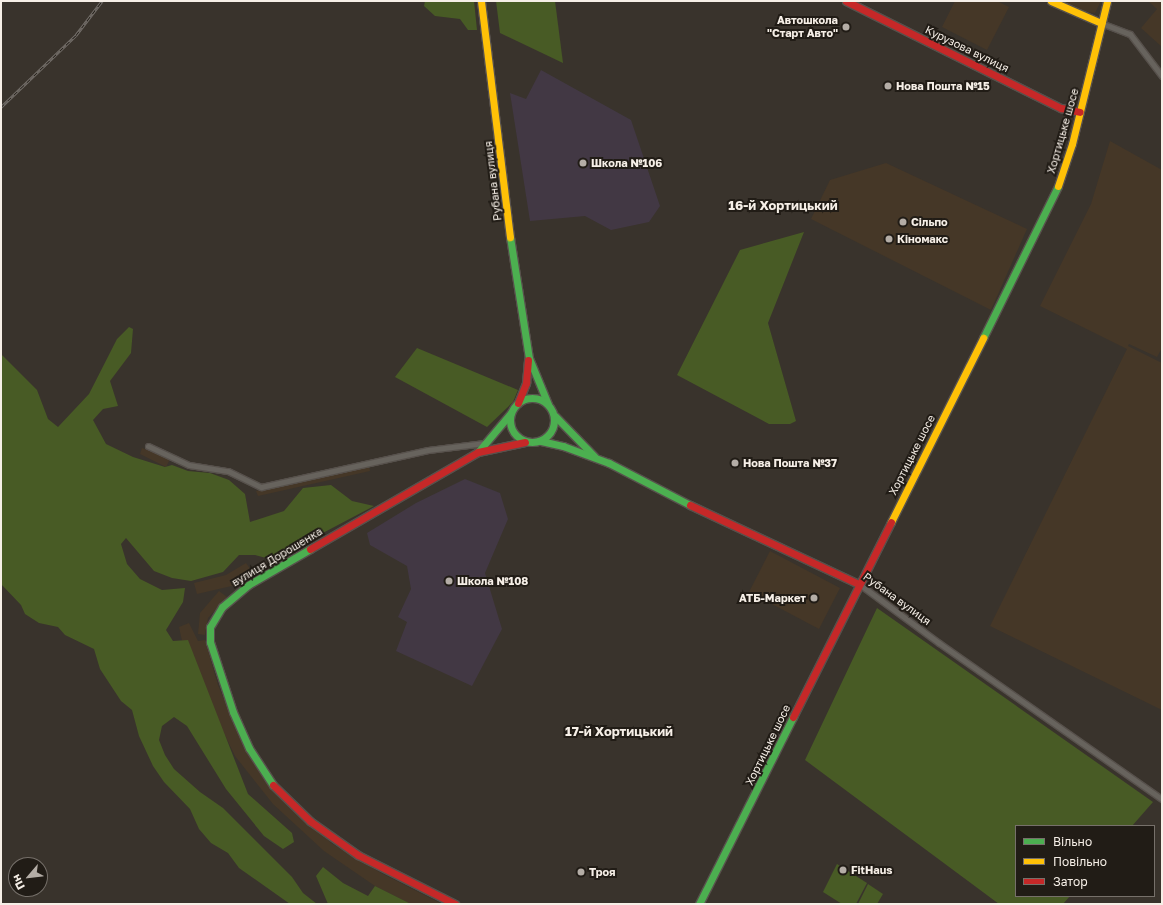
<!DOCTYPE html>
<html>
<head>
<meta charset="utf-8">
<style>
  body { margin:0 }
  #map { position:relative; width:1163px; height:905px; overflow:hidden; background:#39332c; font-family:"Golos Text",sans-serif }
  div>[style] { position:absolute }
  [style*='--x'] { left:calc(var(--x)*1px); top:calc(var(--y)*1px); width:calc(var(--w)*1px); rotate:calc(var(--a)*1deg) }
  .built>* { inset:0; background:#453727 }
  .education>* { inset:0; background:#423844 }
  .green>* { inset:0; background:#485b25 }
  .roads { filter:drop-shadow(1px 0 #57514c) drop-shadow(-1px 0 #57514c) drop-shadow(0 1px #57514c) drop-shadow(0 -1px #57514c) }
  .street>* { height:5px; margin:-2.5px; padding:0 2.5px; transform-origin:2.5px; border-radius:2.5px; background:#67635d }
  .fast>* { height:7px; margin:-3.5px; padding:0 3.5px; transform-origin:3.5px; border-radius:3.5px; background:#4caf50 }
  .fast>.ring { margin:-3.5px; padding:0; box-sizing:content-box; background:none; border:7px solid #4caf50; border-radius:50% }
  .slow>* { height:7px; margin:-3.5px; padding:0 3.5px; transform-origin:3.5px; border-radius:3.5px; background:#ffc107 }
  .jam>* { height:7px; margin:-3.5px; padding:0 3.5px; transform-origin:3.5px; border-radius:3.5px; background:#c62828 }
  .rail>* { height:3px; margin-top:-1.5px; transform-origin:0; background:repeating-linear-gradient(90deg,#211c16 0 4.5px,#746f6a 0 9px); box-sizing:border-box; border-block:1px solid #746f6a }
  .dots>* { width:11px; height:11px; translate:-50% -50%; box-sizing:border-box; border:2px solid #211c16; border-radius:50% }
  span { translate:-50% -50%; white-space:nowrap; text-align:center; line-height:1.15; -webkit-text-stroke:4px #211c16; paint-order:stroke }
  .poi-label { font-size:11px; color:#f6efe7; font-weight:700 }
  .right { translate:-100% -50%; text-align:right }
  .left { translate:0 -50%; text-align:left }
  .street-label { font-size:11px; color:#f6efe7 }
  .quarter-label { font-size:13px; color:#f6efe7; font-weight:700 }
  .frame { position:absolute; inset:0; border:2px solid #f6efe7; pointer-events:none }
  .legend { position:absolute; left:1015px; top:825px; width:140px; height:72px; box-sizing:border-box; background:#211c16; border:1px solid #76706a; margin:0; padding:5px 7px; list-style:none; font-size:12px; color:#f6efe7 }
  .legend li { display:flex; align-items:center; gap:8px; height:20px }
  .legend b { width:20px; border:1px solid #76706a }
  .north { position:absolute; left:8px; top:857px; width:40px; height:40px; box-sizing:border-box; background:#211c16; border:1px solid #76706a; border-radius:50%; rotate:242deg; font-size:11px; font-weight:700; line-height:16px; text-align:center; color:#f6efe7 }
  .north::after { content:''; display:block; margin:auto; width:14px; height:18px; background:#b4ada6; clip-path:polygon(50% 0,100% 100%,50% 72%,0 100%) }
</style>
</head>
<body>
<div id="map">
  <div class="built">
    <div style="clip-path:polygon(955px 1px,997px 1px,1009px 7px,987px 50px,942px 27px)"></div>
    <div style="clip-path:polygon(1061px 1px,1101px 1px,1095px 13px,1084px 12px)"></div>
    <div style="clip-path:polygon(1148px 1px,1162px 1px,1162px 47px,1141px 28px,1157px 9px)"></div>
    <div style="clip-path:polygon(1110px 141px,1162px 170px,1162px 348px,1157px 357px,1129px 344px,1128px 346px,1162px 363px,1162px 710px,990px 626px,1127px 349px,1040px 306px,1091px 204px)"></div>
    <div style="clip-path:polygon(886px 163px,1027px 229px,991px 310px,811px 219px,830px 180px)"></div>
    <div style="clip-path:polygon(142px 448px,170px 459px,166px 467px,140px 454px)"></div>
    <div style="clip-path:polygon(369px 466px,370px 471px,258px 496px,256px 491px)"></div>
    <div style="clip-path:polygon(770px 551px,840px 588px,819px 629px,749px 592px)"></div>
    <div style="clip-path:polygon(246px 563px,253px 573px,236px 585px,197px 594px,194px 583px,226px 575px)"></div>
    <div style="clip-path:polygon(219px 591px,227px 597px,208px 618px,205px 635px,198px 634px,200px 613px)"></div>
    <div style="clip-path:polygon(189px 623px,198px 641px,205px 640px,218px 685px,244px 746px,264px 780px,331px 843px,381px 873px,442px 904px,411px 904px,375px 886px,324px 851px,273px 804px,235px 756px,219px 723px,187px 640px,182px 641px,179px 627px)"></div>
  </div>
  <div class="education">
    <div style="clip-path:polygon(541px 70px,631px 120px,660px 206px,649px 222px,611px 230px,585px 216px,530px 221px,510px 93px,526px 99px)"></div>
    <div style="clip-path:polygon(465px 479px,500px 493px,508px 519px,485px 573px,502px 629px,472px 686px,396px 651px,407px 622px,398px 617px,411px 589px,407px 566px,370px 545px,367px 533px,416px 503px)"></div>
  </div>
  <div class="green">
    <div style="clip-path:polygon(425px 1px,474px 1px,477px 30px,468px 30px,460px 19px,435px 16px,424px 6px)"></div>
    <div style="clip-path:polygon(496px 1px,555px 1px,563px 63px,500px 33px)"></div>
    <div style="clip-path:polygon(804px 232px,768px 323px,796px 421px,790px 424px,769px 424px,677px 375px,740px 250px)"></div>
    <div style="clip-path:polygon(129px 327px,133px 329px,131px 353px,110px 381px,118px 406px,103px 409px,93px 420px,106px 444px,133px 457px,165px 467px,172px 465px,188px 471px,210px 473px,229px 480px,245px 494px,250px 522px,284px 511px,303px 488px,331px 485px,352px 501px,374px 506px,283px 554px,266px 558px,255px 555px,239px 555px,223px 572px,191px 581px,172px 578px,154px 571px,126px 538px,121px 544px,127px 564px,140px 579px,162px 590px,185px 588px,183px 602px,166px 630px,173px 641px,188px 640px,248px 794px,292px 833px,294px 842px,283px 849px,264px 836px,226px 789px,187px 726px,174px 717px,162px 726px,159px 740px,165px 755px,174px 769px,200px 792px,223px 808px,292px 877px,303px 893px,317px 904px,290px 904px,239px 868px,228px 853px,211px 843px,199px 829px,190px 809px,164px 782px,153px 766px,139px 736px,132px 710px,121px 701px,100px 669px,94px 649px,65px 635px,58px 627px,39px 623px,25px 614px,21px 605px,1px 584px,1px 354px,37px 390px,48px 419px,58px 427px,89px 394px,117px 339px)"></div>
    <div style="clip-path:polygon(417px 348px,518px 390px,513px 402px,487px 427px,395px 377px)"></div>
    <div style="clip-path:polygon(877px 608px,1153px 802px,1132px 826px,1016px 826px,1016px 896px,1070px 896px,1063px 904px,999px 904px,805px 760px)"></div>
    <div style="clip-path:polygon(837px 864px,867px 883px,856px 904px,842px 904px,823px 892px)"></div>
    <div style="clip-path:polygon(323px 867px,343px 883px,368px 896px,375px 886px,411px 904px,328px 904px,316px 876px)"></div>
    <div style="clip-path:polygon(868px 884px,883px 894px,877px 904px,858px 904px)"></div>
  </div>
  <div class="roads">
    <div class="street">
      <div style="--x:1101;--y:23;--w:31;--a:21"></div>
      <div style="--x:1130;--y:34;--w:53;--a:52.7"></div>
      <div style="--x:148;--y:446;--w:45;--a:24.9"></div>
      <div style="--x:189;--y:465;--w:39;--a:9"></div>
      <div style="--x:228;--y:471;--w:37;--a:26"></div>
      <div style="--x:261;--y:487;--w:171;--a:-12.5"></div>
      <div style="--x:428;--y:450;--w:57;--a:-7"></div>
      <div style="--x:859;--y:584;--w:99;--a:36.4"></div>
      <div style="--x:939;--y:643;--w:272;--a:35"></div>
    </div>
    <div class="fast">
      <div style="--x:510;--y:237;--w:122;--a:81.1"></div>
      <div style="--x:529;--y:358;--w:50;--a:67.6"></div>
      <div style="--x:983;--y:338;--w:169;--a:-63.7"></div>
      <div class="ring" style="left:510px;top:398px;width:37px;height:37px"></div>
      <div style="--x:555;--y:416;--w:56;--a:45.7"></div>
      <div style="--x:541;--y:441;--w:23;--a:13"></div>
      <div style="--x:563;--y:446;--w:49;--a:20.3"></div>
      <div style="--x:609;--y:463;--w:91;--a:27.4"></div>
      <div style="--x:478;--y:452;--w:50;--a:-49.9"></div>
      <div style="--x:273;--y:785;--w:44;--a:-123"></div>
      <div style="--x:249;--y:748;--w:39;--a:-114"></div>
      <div style="--x:233;--y:712;--w:74;--a:-108.2"></div>
      <div style="--x:210;--y:642;--w:15;--a:-90"></div>
      <div style="--x:210;--y:627;--w:23;--a:-59"></div>
      <div style="--x:222;--y:607;--w:34;--a:-40"></div>
      <div style="--x:248;--y:585;--w:72;--a:-30.1"></div>
      <div style="--x:699;--y:904;--w:209;--a:-63.3"></div>
    </div>
    <div class="slow">
      <div style="--x:481;--y:1;--w:238;--a:83"></div>
      <div style="--x:1051;--y:1;--w:55;--a:23.7"></div>
      <div style="--x:1058;--y:186;--w:44;--a:-71.6"></div>
      <div style="--x:1072;--y:144;--w:147;--a:-76.2"></div>
      <div style="--x:891;--y:522;--w:206;--a:-63.4"></div>
    </div>
    <div class="jam">
      <div style="--x:846;--y:1;--w:240;--a:26.5"></div>
      <div style="--x:1061;--y:108;--w:19;--a:12"></div>
      <div style="--x:518;--y:403;--w:22;--a:-68"></div>
      <div style="--x:526;--y:383;--w:23;--a:-85"></div>
      <div style="--x:690;--y:505;--w:187;--a:25.1"></div>
      <div style="--x:310;--y:549;--w:194;--a:-30"></div>
      <div style="--x:478;--y:452;--w:48;--a:-12"></div>
      <div style="--x:793;--y:717;--w:218;--a:-63.3"></div>
      <div style="--x:273;--y:785;--w:52;--a:44.2"></div>
      <div style="--x:310;--y:821;--w:59;--a:35.3"></div>
      <div style="--x:358;--y:855;--w:109;--a:26.8"></div>
    </div>
  </div>
  <div class="rail">
    <div style="--x:1;--y:107;--w:104;--a:-43.8"></div>
    <div style="--x:76;--y:35;--w:43;--a:-52.6"></div>
  </div>
  <div class="dots">
    <div style="left:846px;top:27px;background:#b4ada6"></div>
    <div style="left:888px;top:86px;background:#b4ada6"></div>
    <div style="left:583px;top:163px;background:#b4ada6"></div>
    <div style="left:903px;top:222px;background:#b4ada6"></div>
    <div style="left:889px;top:239px;background:#b4ada6"></div>
    <div style="left:735px;top:463px;background:#b4ada6"></div>
    <div style="left:449px;top:581px;background:#b4ada6"></div>
    <div style="left:814px;top:598px;background:#b4ada6"></div>
    <div style="left:843px;top:870px;background:#b4ada6"></div>
    <div style="left:581px;top:872px;background:#b4ada6"></div>
  </div>
  <div class="poi-label">
    <span class="right" style="left:838px;top:27px">Автошкола<br>"Старт Авто"</span>
    <span class="left" style="left:896px;top:86px">Нова Пошта №15</span>
    <span class="left" style="left:591px;top:163px">Школа №106</span>
    <span class="left" style="left:911px;top:222px">Сільпо</span>
    <span class="left" style="left:897px;top:239px">Кіномакс</span>
    <span class="left" style="left:743px;top:463px">Нова Пошта №37</span>
    <span class="left" style="left:457px;top:581px">Школа №108</span>
    <span class="right" style="left:806px;top:598px">АТБ-Маркет</span>
    <span class="left" style="left:851px;top:870px">FitHaus</span>
    <span class="left" style="left:589px;top:872px">Троя</span>
  </div>
  <div class="street-label">
    <span style="left:967px;top:49px;rotate:26deg">Курузова вулиця</span>
    <span style="left:1063px;top:131px;rotate:-74deg">Хортицьке шосе</span>
    <span style="left:493px;top:181px;rotate:-97deg">Рубана вулиця</span>
    <span style="left:912px;top:455px;rotate:-63deg">Хортицьке шосе</span>
    <span style="left:277px;top:557px;rotate:-31deg">вулиця Дорошенка</span>
    <span style="left:897px;top:599px;rotate:36deg">Рубана вулиця</span>
    <span style="left:768px;top:745px;rotate:-64deg">Хортицьке шосе</span>
  </div>
  <div class="quarter-label">
    <span style="left:783px;top:205px">16-й Хортицький</span>
    <span style="left:619px;top:731px">17-й Хортицький</span>
  </div>
  <div class="frame"></div>
  <ul class="legend">
  <li><b style="height:5px;background:#4caf50"></b>Вільно</li>
  <li><b style="height:5px;background:#ffc107"></b>Повільно</li>
  <li><b style="height:5px;background:#c62828"></b>Затор</li>
  </ul>
  <div class="north">Пн</div>
</div>
</body>
</html>
